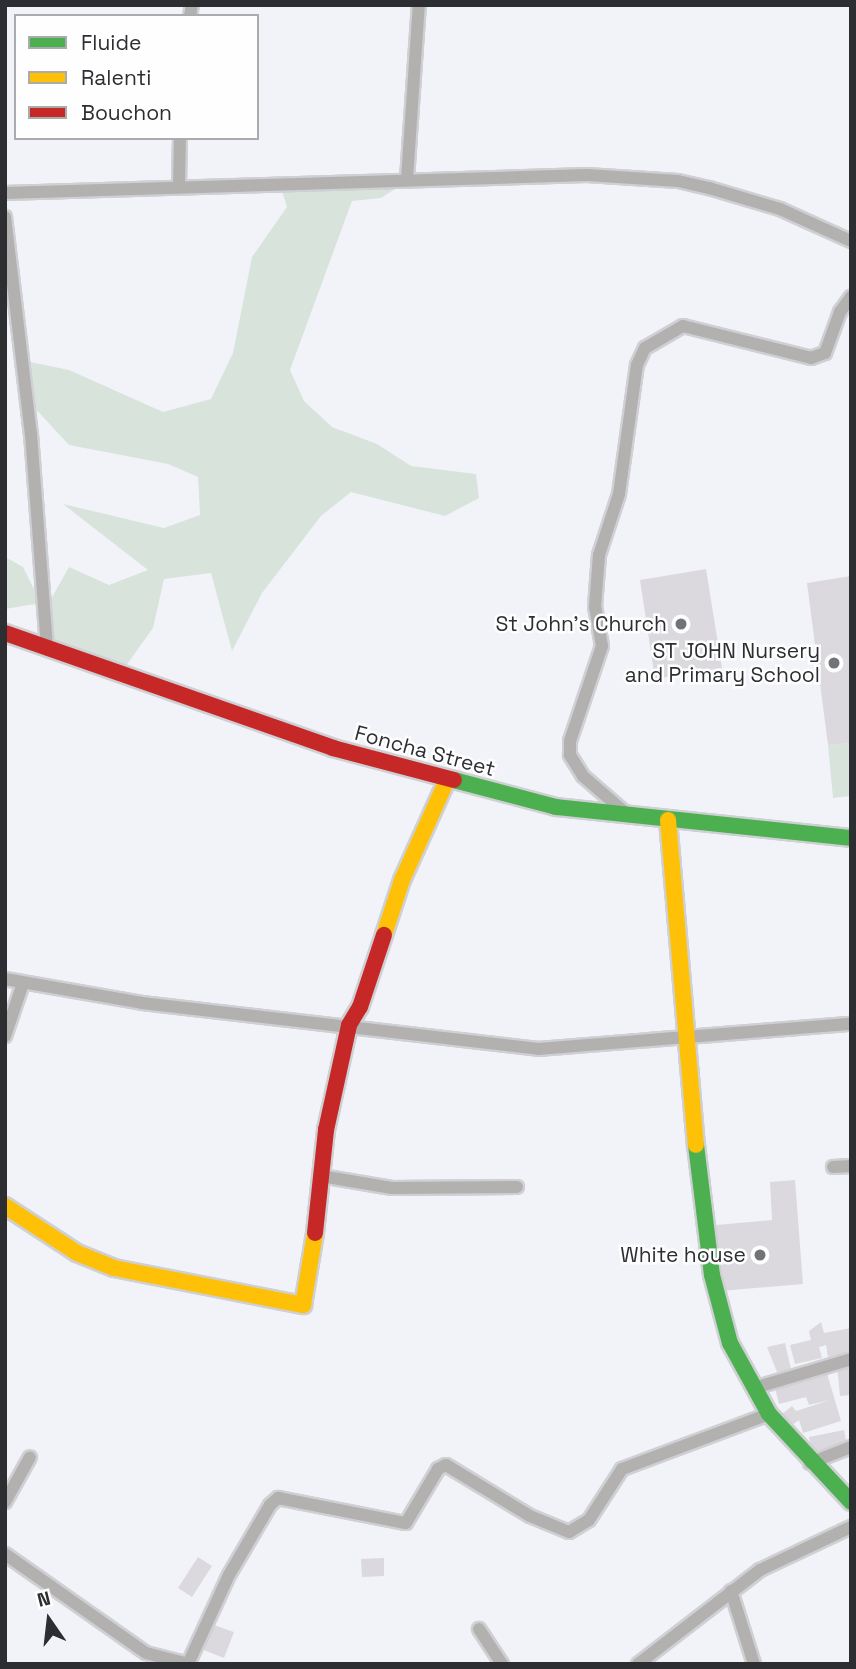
<!DOCTYPE html>
<html>
<head>
<meta charset="utf-8">
<style>
  body { margin:0 }
  #map { position:relative; width:856px; height:1669px; overflow:hidden; background:#f2f3f9; font-family:"Space Grotesk",sans-serif }
  div>[style] { position:absolute }
  [style*='--x'] { left:calc(var(--x)*1px); top:calc(var(--y)*1px); width:calc(var(--w)*1px); rotate:calc(var(--a)*1deg) }
  .green>* { inset:0; background:#d8e3db }
  .building>* { inset:0; background:#dbd9de }
  .roads { filter:drop-shadow(2px 0 #cfd0d4) drop-shadow(-2px 0 #cfd0d4) drop-shadow(0 2px #cfd0d4) drop-shadow(0 -2px #cfd0d4) }
  .street>* { height:12px; margin:-6px; padding:0 6px; transform-origin:6px; border-radius:6px; background:#b2b1af }
  .fast>* { height:16px; margin:-8px; padding:0 8px; transform-origin:8px; border-radius:8px; background:#4caf50 }
  .slow>* { height:16px; margin:-8px; padding:0 8px; transform-origin:8px; border-radius:8px; background:#ffc107 }
  .jam>* { height:16px; margin:-8px; padding:0 8px; transform-origin:8px; border-radius:8px; background:#c62828 }
  .dots>* { width:19px; height:19px; translate:-50% -50%; box-sizing:border-box; border:4px solid #fefefe; border-radius:50% }
  span { translate:-50% -50%; white-space:nowrap; text-align:center; line-height:1.15; -webkit-text-stroke:5px #fefefe; paint-order:stroke }
  .poi-label { font-size:21px; color:#2d2e32 }
  .right { translate:-100% -50%; text-align:right }
  .street-label { font-size:21px; color:#2d2e32 }
  .frame { position:absolute; inset:0; border:7px solid #2d2e32; pointer-events:none }
  .legend { position:absolute; left:14px; top:14px; width:245px; height:126px; box-sizing:border-box; background:#fefefe; border:2px solid #aaabac; margin:0; padding:9px 12px; list-style:none; font-size:21px; color:#2d2e32 }
  .legend li { display:flex; align-items:center; gap:14px; height:35px }
  .legend b { width:35px; border:2px solid #aaabac }
  .north { position:absolute; left:14px; top:1585px; width:70px; height:70px; -webkit-text-stroke:5px #fefefe; paint-order:stroke; rotate:346deg; font-size:19px; font-weight:700; line-height:28px; text-align:center; color:#2d2e32 }
  .north::after { content:''; display:block; margin:auto; width:24px; height:32px; background:#2d2e32; clip-path:polygon(50% 0,100% 100%,50% 72%,0 100%) }
</style>
</head>
<body>
<div id="map">
  <div class="green">
    <div style="clip-path:polygon(401px 185px,381px 198px,352px 201px,290px 370px,304px 401px,332px 427px,377px 444px,411px 466px,476px 474px,479px 498px,445px 516px,351px 492px,321px 516px,262px 593px,232px 651px,211px 573px,164px 579px,153px 628px,120px 674px,47px 649px,42px 615px,69px 567px,109px 585px,148px 570px,63px 504px,164px 528px,200px 515px,198px 477px,168px 464px,69px 445px,31px 404px,30px 362px,69px 370px,163px 412px,211px 399px,233px 353px,252px 257px,287px 207px,281px 188px)"></div>
    <div style="clip-path:polygon(5px 557px,23px 567px,41px 603px,5px 609px)"></div>
    <div style="clip-path:polygon(851px 743px,851px 796px,833px 798px,828px 745px)"></div>
  </div>
  <div class="building">
    <div style="clip-path:polygon(706px 569px,722px 668px,655px 679px,640px 580px)"></div>
    <div style="clip-path:polygon(851px 576px,851px 743px,828px 745px,807px 583px)"></div>
    <div style="clip-path:polygon(795px 1180px,803px 1284px,721px 1291px,716px 1225px,772px 1220px,770px 1182px)"></div>
    <div style="clip-path:polygon(821px 1322px,824px 1333px,851px 1328px,851px 1353px,828px 1357px,826px 1345px,819px 1347px,822px 1358px,795px 1364px,790px 1345px,811px 1340px,809px 1331px)"></div>
    <div style="clip-path:polygon(785px 1343px,791px 1369px,777px 1372px,767px 1347px)"></div>
    <div style="clip-path:polygon(851px 1364px,851px 1395px,840px 1396px,837px 1366px)"></div>
    <div style="clip-path:polygon(826px 1370px,841px 1421px,803px 1433px,799px 1420px,791px 1426px,782px 1414px,792px 1406px,796px 1411px,830px 1400px,809px 1405px,806px 1397px,779px 1404px,774px 1384px)"></div>
    <div style="clip-path:polygon(844px 1430px,847px 1444px,812px 1452px,809px 1437px)"></div>
    <div style="clip-path:polygon(198px 1557px,212px 1566px,192px 1597px,178px 1588px)"></div>
    <div style="clip-path:polygon(384px 1558px,384px 1576px,362px 1577px,361px 1559px)"></div>
    <div style="clip-path:polygon(211px 1624px,234px 1632px,224px 1658px,201px 1649px)"></div>
  </div>
  <div class="roads">
    <div class="street">
      <div style="--x:190;--y:16;--w:11;--a:-80"></div>
      <div style="--x:407;--y:179;--w:174;--a:-86.1"></div>
      <div style="--x:179;--y:185;--w:47;--a:-88.8"></div>
      <div style="--x:5;--y:193;--w:582;--a:-1.77"></div>
      <div style="--x:587;--y:175;--w:91;--a:3.8"></div>
      <div style="--x:678;--y:181;--w:32;--a:13"></div>
      <div style="--x:709;--y:188;--w:74;--a:16.5"></div>
      <div style="--x:780;--y:209;--w:78;--a:24.3"></div>
      <div style="--x:5;--y:217;--w:219;--a:83.2"></div>
      <div style="--x:31;--y:434;--w:216;--a:85.7"></div>
      <div style="--x:629;--y:816;--w:61;--a:-139"></div>
      <div style="--x:583;--y:776;--w:25;--a:-122"></div>
      <div style="--x:570;--y:755;--w:14;--a:-90"></div>
      <div style="--x:570;--y:741;--w:100;--a:-71.4"></div>
      <div style="--x:602;--y:646;--w:40;--a:-100"></div>
      <div style="--x:595;--y:607;--w:52;--a:-85.6"></div>
      <div style="--x:599;--y:555;--w:64;--a:-71.8"></div>
      <div style="--x:619;--y:494;--w:130;--a:-82.1"></div>
      <div style="--x:637;--y:365;--w:19;--a:-65"></div>
      <div style="--x:645;--y:348;--w:44;--a:-30.1"></div>
      <div style="--x:683;--y:326;--w:132;--a:14"></div>
      <div style="--x:811;--y:358;--w:15;--a:-20"></div>
      <div style="--x:825;--y:353;--w:44;--a:-69.9"></div>
      <div style="--x:840;--y:312;--w:19;--a:-54"></div>
      <div style="--x:5;--y:979;--w:139;--a:9.9"></div>
      <div style="--x:142;--y:1003;--w:399;--a:6.6"></div>
      <div style="--x:538;--y:1049;--w:314;--a:-4.6"></div>
      <div style="--x:5;--y:1036;--w:56;--a:-71.2"></div>
      <div style="--x:833;--y:1167;--w:18;--a:-3"></div>
      <div style="--x:321;--y:1176;--w:72;--a:9.6"></div>
      <div style="--x:392;--y:1188;--w:125;--a:-0.5"></div>
      <div style="--x:754;--y:1388;--w:101;--a:-16.6"></div>
      <div style="--x:810;--y:1463;--w:44;--a:-21.3"></div>
      <div style="--x:5;--y:1502;--w:51;--a:-60.9"></div>
      <div style="--x:5;--y:1554;--w:172;--a:35.1"></div>
      <div style="--x:146;--y:1653;--w:43;--a:14.7"></div>
      <div style="--x:731;--y:1591;--w:77;--a:72.5"></div>
      <div style="--x:479;--y:1629;--w:42;--a:56.7"></div>
      <div style="--x:188;--y:1664;--w:98;--a:-65.3"></div>
      <div style="--x:229;--y:1575;--w:81;--a:-59.6"></div>
      <div style="--x:270;--y:1505;--w:11;--a:-41"></div>
      <div style="--x:278;--y:1498;--w:130;--a:11.1"></div>
      <div style="--x:406;--y:1523;--w:63;--a:-59.3"></div>
      <div style="--x:438;--y:1469;--w:9;--a:-27"></div>
      <div style="--x:446;--y:1465;--w:98;--a:31.3"></div>
      <div style="--x:530;--y:1516;--w:42;--a:22.3"></div>
      <div style="--x:569;--y:1532;--w:23;--a:-31"></div>
      <div style="--x:589;--y:1520;--w:61;--a:-57.1"></div>
      <div style="--x:622;--y:1469;--w:157;--a:-20.5"></div>
      <div style="--x:638;--y:1664;--w:154;--a:-37.6"></div>
      <div style="--x:760;--y:1570;--w:101;--a:-25.3"></div>
    </div>
    <div class="fast">
      <div style="--x:454;--y:780;--w:106;--a:14.8"></div>
      <div style="--x:556;--y:807;--w:297;--a:6"></div>
      <div style="--x:696;--y:1145;--w:131;--a:83"></div>
      <div style="--x:712;--y:1275;--w:70;--a:75.2"></div>
      <div style="--x:730;--y:1343;--w:81;--a:61.2"></div>
      <div style="--x:769;--y:1414;--w:120;--a:47"></div>
    </div>
    <div class="slow">
      <div style="--x:668;--y:820;--w:326;--a:85.1"></div>
      <div style="--x:384;--y:935;--w:58;--a:-71.9"></div>
      <div style="--x:402;--y:880;--w:110;--a:-65.8"></div>
      <div style="--x:5;--y:1206;--w:86;--a:33.1"></div>
      <div style="--x:77;--y:1253;--w:40;--a:22"></div>
      <div style="--x:114;--y:1268;--w:193;--a:11.1"></div>
      <div style="--x:303;--y:1305;--w:73;--a:-80.5"></div>
    </div>
    <div class="jam">
      <div style="--x:5;--y:633;--w:348;--a:19.3"></div>
      <div style="--x:333;--y:748;--w:125;--a:14.8"></div>
      <div style="--x:315;--y:1233;--w:104;--a:-83.9"></div>
      <div style="--x:326;--y:1130;--w:107;--a:-77.6"></div>
      <div style="--x:349;--y:1025;--w:21;--a:-59"></div>
      <div style="--x:360;--y:1007;--w:76;--a:-71.6"></div>
    </div>
  </div>
  <div class="dots">
    <div style="left:681px;top:624px;background:#727378"></div>
    <div style="left:834px;top:663px;background:#727378"></div>
    <div style="left:760px;top:1255px;background:#727378"></div>
  </div>
  <div class="poi-label">
    <span class="right" style="left:667px;top:624px">St John's Church</span>
    <span class="right" style="left:820px;top:663px">ST JOHN Nursery<br>and Primary School</span>
    <span class="right" style="left:746px;top:1255px">White house</span>
  </div>
  <div class="street-label">
    <span style="left:425px;top:751px;rotate:15deg">Foncha Street</span>
  </div>
  <div class="frame"></div>
  <ul class="legend">
  <li><b style="height:9px;background:#4caf50"></b>Fluide</li>
  <li><b style="height:9px;background:#ffc107"></b>Ralenti</li>
  <li><b style="height:9px;background:#c62828"></b>Bouchon</li>
  </ul>
  <div class="north">N</div>
</div>
</body>
</html>
